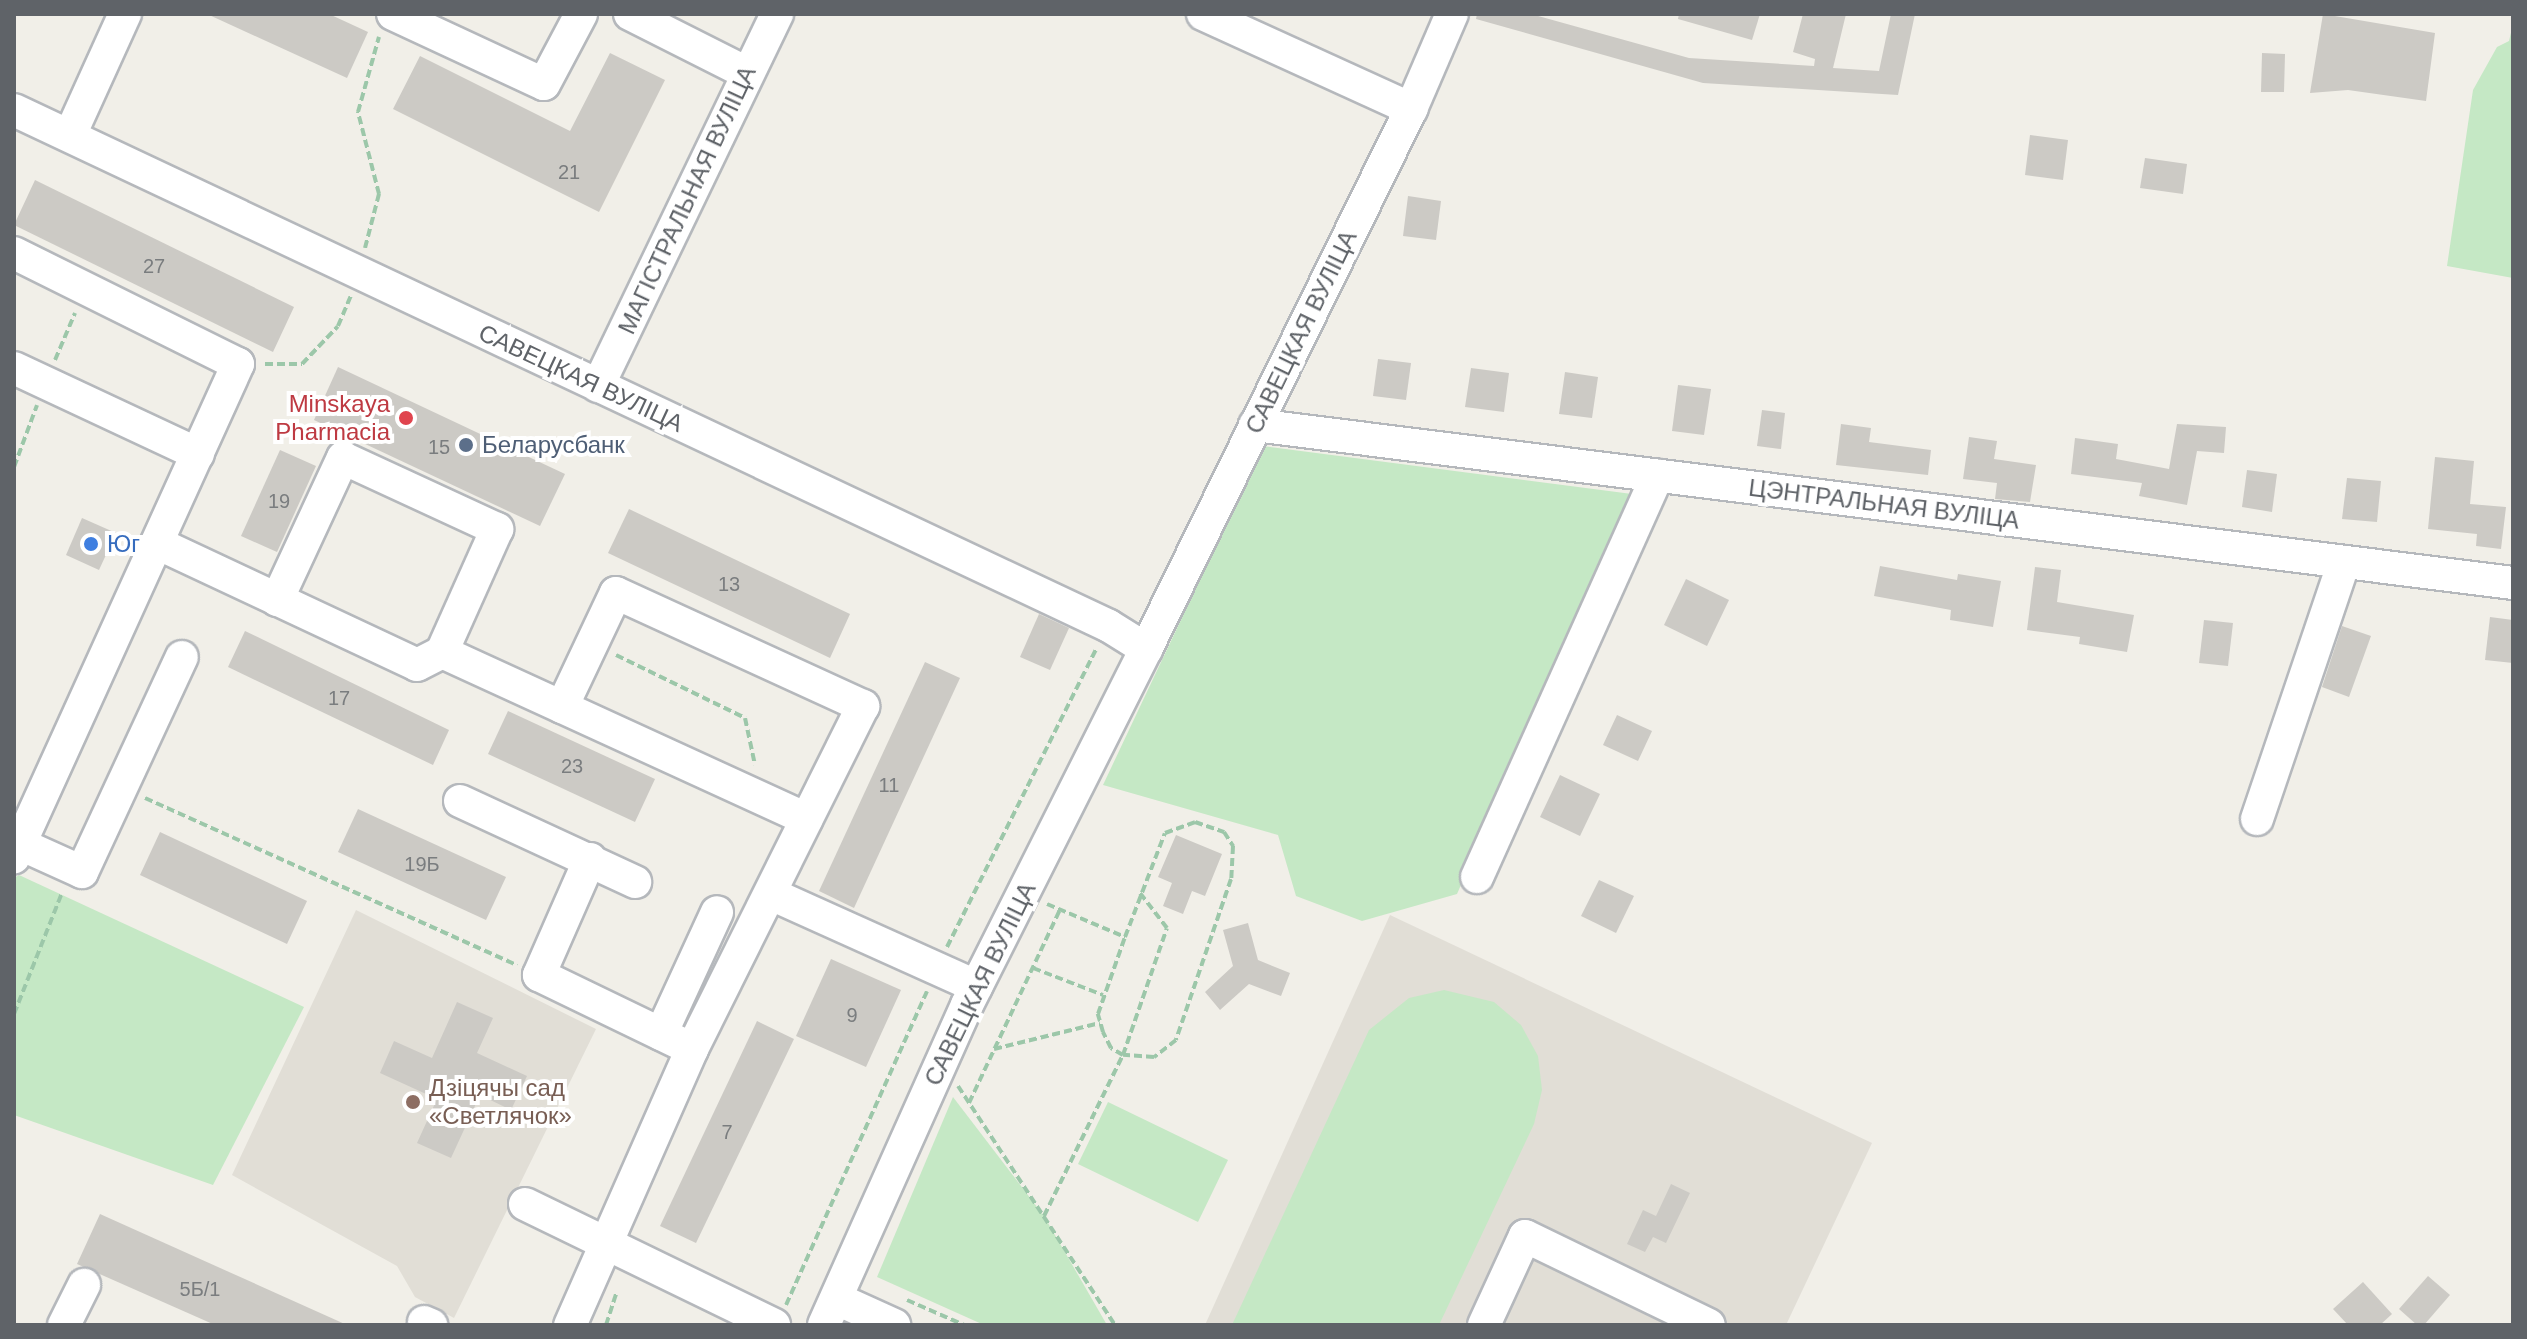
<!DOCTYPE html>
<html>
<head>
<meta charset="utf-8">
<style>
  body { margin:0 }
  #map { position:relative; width:2527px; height:1339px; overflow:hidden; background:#f1efe8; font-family:Arial,sans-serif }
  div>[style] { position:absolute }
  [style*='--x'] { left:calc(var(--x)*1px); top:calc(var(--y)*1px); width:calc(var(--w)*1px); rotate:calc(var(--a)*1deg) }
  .education>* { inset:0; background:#e1ded6 }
  .green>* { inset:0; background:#c5e8c5 }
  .building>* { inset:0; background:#cccac5 }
  .path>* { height:4px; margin-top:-2px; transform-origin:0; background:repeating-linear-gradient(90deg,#9cc7a9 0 8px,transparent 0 12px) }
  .roads { filter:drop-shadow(2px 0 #b5b8bc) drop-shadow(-2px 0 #b5b8bc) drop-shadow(0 2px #b5b8bc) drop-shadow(0 -2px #b5b8bc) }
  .minor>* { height:32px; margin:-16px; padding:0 16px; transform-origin:16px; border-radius:16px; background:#fff }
  .dots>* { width:22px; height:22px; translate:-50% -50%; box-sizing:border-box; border:4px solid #fff; border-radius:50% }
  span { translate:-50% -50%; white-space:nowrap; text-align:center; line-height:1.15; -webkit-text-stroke:8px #fff; paint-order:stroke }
  .number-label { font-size:20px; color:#7a7d7f }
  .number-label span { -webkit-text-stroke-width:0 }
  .street-label { font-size:24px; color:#5f6368 }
  .health-label { font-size:24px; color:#be3a42 }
  .right { translate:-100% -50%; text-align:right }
  .service-label { font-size:24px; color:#4e5e75 }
  .left { translate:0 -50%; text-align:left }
  .shop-label { font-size:24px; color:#366cbe }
  .education-label { font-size:24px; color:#785e54 }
  .frame { position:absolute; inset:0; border:16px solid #5f6368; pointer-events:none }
</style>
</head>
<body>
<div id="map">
  <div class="education">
    <div style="clip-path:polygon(356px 910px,596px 1029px,454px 1318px,415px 1297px,397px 1266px,232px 1175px)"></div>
    <div style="clip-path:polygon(1390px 915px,1872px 1143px,1786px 1325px,1205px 1325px)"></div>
  </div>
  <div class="green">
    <div style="clip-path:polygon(2513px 24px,2513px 278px,2447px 266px,2473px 90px,2497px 47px,2509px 41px)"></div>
    <div style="clip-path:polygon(1263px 446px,1632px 494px,1457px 894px,1362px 921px,1296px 896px,1278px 835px,1103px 785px)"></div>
    <div style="clip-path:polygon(19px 875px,304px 1007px,213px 1185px,14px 1115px,14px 878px)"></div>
    <div style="clip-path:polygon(1444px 990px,1494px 1002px,1521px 1025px,1538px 1056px,1542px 1090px,1534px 1124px,1439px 1325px,1232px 1325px,1369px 1030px,1409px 998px)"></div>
    <div style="clip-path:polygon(953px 1097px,1044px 1216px,1107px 1325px,984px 1325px,877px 1277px)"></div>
    <div style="clip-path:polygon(1108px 1102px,1228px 1160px,1198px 1222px,1078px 1164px)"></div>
  </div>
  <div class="building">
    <div style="clip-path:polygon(207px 14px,329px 14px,368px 32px,347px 78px)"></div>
    <div style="clip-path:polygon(1477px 14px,1531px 14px,1689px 58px,1814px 66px,1815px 59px,1793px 52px,1803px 14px,1846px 14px,1833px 68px,1879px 71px,1891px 14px,1915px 14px,1898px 95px,1703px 83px,1476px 19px)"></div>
    <div style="clip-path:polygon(1679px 14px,1760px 14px,1752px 40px,1678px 19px)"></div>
    <div style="clip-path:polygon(2323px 14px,2435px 33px,2426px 101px,2348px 90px,2310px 93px)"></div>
    <div style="clip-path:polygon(610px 53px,665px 80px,599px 212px,393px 109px,420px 56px,570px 131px)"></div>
    <div style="clip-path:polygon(2262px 53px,2285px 54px,2284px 92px,2261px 92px)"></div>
    <div style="clip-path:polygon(2030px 135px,2068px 140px,2063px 180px,2025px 175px)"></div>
    <div style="clip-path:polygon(2145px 158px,2187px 164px,2183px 194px,2140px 188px)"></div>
    <div style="clip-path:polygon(35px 180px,294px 307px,273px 352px,14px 225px)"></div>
    <div style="clip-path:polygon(1408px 196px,1441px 201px,1436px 240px,1403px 236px)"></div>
    <div style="clip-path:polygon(1378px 359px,1411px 363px,1406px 400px,1373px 396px)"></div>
    <div style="clip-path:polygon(338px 367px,565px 474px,540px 526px,314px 420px)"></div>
    <div style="clip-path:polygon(1471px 368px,1509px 373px,1504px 412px,1465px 407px)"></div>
    <div style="clip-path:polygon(1565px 372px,1598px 377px,1592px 418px,1559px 414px)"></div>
    <div style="clip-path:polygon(1678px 385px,1711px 389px,1704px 435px,1672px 431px)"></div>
    <div style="clip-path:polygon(1762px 410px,1785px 413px,1781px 449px,1757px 446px)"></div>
    <div style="clip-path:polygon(1841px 424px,1871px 428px,1869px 442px,1931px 450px,1928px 475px,1836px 465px)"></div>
    <div style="clip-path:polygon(2177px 424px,2226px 427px,2224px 453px,2197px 451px,2187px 505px,2139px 496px,2142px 483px,2071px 474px,2075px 438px,2118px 444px,2116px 459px,2169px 469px)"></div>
    <div style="clip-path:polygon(1969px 437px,1997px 441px,1994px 459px,2036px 465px,2030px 502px,1995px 499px,1997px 483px,1963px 479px)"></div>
    <div style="clip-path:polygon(280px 450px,316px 466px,277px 552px,241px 536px)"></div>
    <div style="clip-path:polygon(2435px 457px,2474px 461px,2470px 504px,2506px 507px,2501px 549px,2476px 546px,2477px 534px,2428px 529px)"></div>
    <div style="clip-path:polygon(2247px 470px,2277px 474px,2272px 512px,2242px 507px)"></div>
    <div style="clip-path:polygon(2347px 478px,2381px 481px,2377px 522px,2342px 519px)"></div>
    <div style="clip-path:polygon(629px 509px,850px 614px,830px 658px,608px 553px)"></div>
    <div style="clip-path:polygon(82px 518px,116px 533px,99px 570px,66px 555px)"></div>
    <div style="clip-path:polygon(1880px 566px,1957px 580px,1958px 574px,2001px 581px,1993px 627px,1950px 620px,1951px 610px,1874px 596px)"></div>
    <div style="clip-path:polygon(2035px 567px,2061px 570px,2057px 602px,2134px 615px,2127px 652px,2079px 644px,2080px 637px,2027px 630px)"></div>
    <div style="clip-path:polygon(1686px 579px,1729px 600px,1707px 646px,1664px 625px)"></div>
    <div style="clip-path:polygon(1039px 614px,1069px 628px,1050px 670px,1020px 657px)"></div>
    <div style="clip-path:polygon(2490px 617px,2513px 620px,2513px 663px,2485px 660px)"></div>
    <div style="clip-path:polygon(2204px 620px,2233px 623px,2228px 666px,2199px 663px)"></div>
    <div style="clip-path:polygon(2342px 626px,2371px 636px,2349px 697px,2322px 687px)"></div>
    <div style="clip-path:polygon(245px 631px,449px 730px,433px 765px,228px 667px)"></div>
    <div style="clip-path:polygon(925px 662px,960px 678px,854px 908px,819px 891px)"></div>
    <div style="clip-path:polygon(508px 711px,655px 779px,635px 822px,488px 754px)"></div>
    <div style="clip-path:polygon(1617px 715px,1652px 731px,1638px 761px,1603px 745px)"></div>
    <div style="clip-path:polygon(1560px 775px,1600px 794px,1580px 836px,1540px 817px)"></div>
    <div style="clip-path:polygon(358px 809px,506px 877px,486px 920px,338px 852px)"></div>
    <div style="clip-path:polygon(160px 832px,307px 901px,287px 944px,140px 875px)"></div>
    <div style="clip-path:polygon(1176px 835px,1222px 854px,1205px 896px,1192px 891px,1183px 914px,1163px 906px,1172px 883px,1158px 877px)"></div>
    <div style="clip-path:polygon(1599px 880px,1634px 896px,1616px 933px,1581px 916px)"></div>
    <div style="clip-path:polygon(1248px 923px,1258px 960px,1290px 973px,1281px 996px,1249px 984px,1220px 1010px,1205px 992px,1233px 966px,1223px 930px)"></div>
    <div style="clip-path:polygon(831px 959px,901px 990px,866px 1067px,796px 1036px)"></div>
    <div style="clip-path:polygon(457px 1002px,493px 1018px,477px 1053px,527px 1076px,511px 1110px,480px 1095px,451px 1158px,417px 1143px,437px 1099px,380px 1073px,394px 1041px,432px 1058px)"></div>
    <div style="clip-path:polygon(757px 1021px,794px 1039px,696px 1243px,660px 1226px)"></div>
    <div style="clip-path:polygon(1671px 1184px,1690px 1193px,1666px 1243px,1653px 1237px,1645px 1252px,1627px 1244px,1643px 1210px,1656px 1216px)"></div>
    <div style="clip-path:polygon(100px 1214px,347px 1325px,215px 1325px,77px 1264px)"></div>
    <div style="clip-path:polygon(2428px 1276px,2450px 1295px,2424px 1325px,2417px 1325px,2399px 1309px)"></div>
    <div style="clip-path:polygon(2363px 1282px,2392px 1314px,2380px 1325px,2348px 1325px,2333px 1309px)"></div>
  </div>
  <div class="path">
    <div style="--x:365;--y:248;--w:56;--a:-75.5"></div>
    <div style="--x:379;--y:194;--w:85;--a:-104.4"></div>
    <div style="--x:358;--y:112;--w:78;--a:-74.4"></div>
    <div style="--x:55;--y:360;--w:51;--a:-66.9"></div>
    <div style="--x:265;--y:364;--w:37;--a:0"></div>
    <div style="--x:302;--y:364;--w:52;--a:-46.5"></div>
    <div style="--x:338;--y:326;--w:34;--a:-67"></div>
    <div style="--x:14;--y:467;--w:66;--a:-69.6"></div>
    <div style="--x:616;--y:655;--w:144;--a:26"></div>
    <div style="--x:745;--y:718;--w:48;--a:78"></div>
    <div style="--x:145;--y:798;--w:408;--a:24.2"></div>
    <div style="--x:1047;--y:904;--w:85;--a:22.9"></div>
    <div style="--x:1125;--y:937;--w:111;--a:-69"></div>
    <div style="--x:1165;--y:833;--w:32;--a:-20"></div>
    <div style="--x:1195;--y:822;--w:31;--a:19"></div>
    <div style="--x:1224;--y:832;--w:17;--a:57"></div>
    <div style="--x:1233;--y:846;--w:33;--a:93"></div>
    <div style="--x:1231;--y:879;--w:170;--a:108.9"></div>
    <div style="--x:1176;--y:1040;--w:28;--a:142"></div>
    <div style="--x:1154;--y:1057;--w:31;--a:-176"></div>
    <div style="--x:1123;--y:1055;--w:14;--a:-150"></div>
    <div style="--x:1111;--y:1048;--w:18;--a:-117"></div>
    <div style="--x:1103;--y:1032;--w:19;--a:-106"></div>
    <div style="--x:1098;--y:1014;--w:82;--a:-70.7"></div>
    <div style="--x:947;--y:947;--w:335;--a:-63.4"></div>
    <div style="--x:1033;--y:968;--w:75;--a:21.1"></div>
    <div style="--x:14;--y:1014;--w:130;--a:-68.4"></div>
    <div style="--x:994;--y:1049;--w:109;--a:-13.8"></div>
    <div style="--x:958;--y:1086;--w:286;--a:56.7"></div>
    <div style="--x:969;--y:1103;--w:213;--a:-64.8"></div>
    <div style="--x:1044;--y:1216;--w:179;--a:-63.9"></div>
    <div style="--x:1123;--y:1055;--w:134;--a:-70.9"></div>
    <div style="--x:1167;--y:928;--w:44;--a:-127.6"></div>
    <div style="--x:907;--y:1300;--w:62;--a:23.7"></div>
    <div style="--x:786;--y:1305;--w:344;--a:-65.8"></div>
    <div style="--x:606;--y:1325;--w:35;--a:-72"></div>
  </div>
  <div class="roads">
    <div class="minor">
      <div style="--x:393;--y:14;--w:166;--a:24.9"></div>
      <div style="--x:544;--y:84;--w:79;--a:-62.1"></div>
      <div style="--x:630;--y:14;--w:131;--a:26.8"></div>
      <div style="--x:1203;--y:14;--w:229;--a:24.5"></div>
      <div style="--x:14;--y:110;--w:1210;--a:25.23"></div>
      <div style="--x:1109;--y:626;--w:44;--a:31.9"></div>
      <div style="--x:1146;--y:649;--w:398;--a:116.7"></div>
      <div style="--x:967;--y:1005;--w:350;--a:114.1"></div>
      <div style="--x:70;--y:135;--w:133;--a:-65.6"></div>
      <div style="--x:14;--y:253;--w:250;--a:26.4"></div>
      <div style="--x:238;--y:364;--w:542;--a:114.44"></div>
      <div style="--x:14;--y:368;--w:203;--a:25.1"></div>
      <div style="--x:598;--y:386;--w:413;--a:-64.3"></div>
      <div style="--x:1255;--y:425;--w:1268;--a:7.16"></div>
      <div style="--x:157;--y:543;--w:287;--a:25.1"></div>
      <div style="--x:417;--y:665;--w:28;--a:-27"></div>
      <div style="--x:442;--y:652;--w:401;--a:24.6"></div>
      <div style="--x:277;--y:600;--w:157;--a:-65.1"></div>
      <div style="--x:343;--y:458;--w:170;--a:24.8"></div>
      <div style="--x:497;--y:529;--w:135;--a:114.1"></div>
      <div style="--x:1146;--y:649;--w:602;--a:-63.86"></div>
      <div style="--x:1411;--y:109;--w:103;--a:-66.7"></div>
      <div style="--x:562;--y:707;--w:126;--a:-64.7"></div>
      <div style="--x:616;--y:593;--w:272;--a:24.6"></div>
      <div style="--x:863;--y:706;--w:383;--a:116.5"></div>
      <div style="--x:692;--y:1049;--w:302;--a:113.8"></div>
      <div style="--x:460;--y:801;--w:193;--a:24.8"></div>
      <div style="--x:2257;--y:819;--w:271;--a:-71.3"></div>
      <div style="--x:20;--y:844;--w:68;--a:24.3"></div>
      <div style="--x:82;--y:872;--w:237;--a:-65.1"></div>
      <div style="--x:590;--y:859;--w:127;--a:113.7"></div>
      <div style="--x:539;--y:975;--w:170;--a:25.8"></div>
      <div style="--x:1477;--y:877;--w:440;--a:-65.8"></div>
      <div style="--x:771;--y:894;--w:225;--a:24.2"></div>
      <div style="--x:661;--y:1034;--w:134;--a:-65.3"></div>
      <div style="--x:525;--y:1204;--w:277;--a:25.9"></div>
      <div style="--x:837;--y:1299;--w:63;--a:24.5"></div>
      <div style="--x:424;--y:1322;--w:8;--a:23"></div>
      <div style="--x:64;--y:1325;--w:45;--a:-63.4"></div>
      <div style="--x:1484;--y:1325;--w:98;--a:-65.3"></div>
      <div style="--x:1525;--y:1236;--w:204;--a:25.8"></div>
    </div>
  </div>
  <div class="dots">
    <div style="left:406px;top:418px;background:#e0444e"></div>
    <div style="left:466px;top:445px;background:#5c6f8a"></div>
    <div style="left:91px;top:544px;background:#3f7fe0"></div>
    <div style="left:413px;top:1102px;background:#8d6e63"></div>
  </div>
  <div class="number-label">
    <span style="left:569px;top:172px">21</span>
    <span style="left:154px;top:266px">27</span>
    <span style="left:439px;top:447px">15</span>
    <span style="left:279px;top:501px">19</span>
    <span style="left:729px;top:584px">13</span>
    <span style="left:339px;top:698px">17</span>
    <span style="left:572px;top:766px">23</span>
    <span style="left:889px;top:785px">11</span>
    <span style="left:422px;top:864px">19Б</span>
    <span style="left:852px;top:1015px">9</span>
    <span style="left:727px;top:1132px">7</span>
    <span style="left:200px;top:1289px">5Б/1</span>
  </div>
  <div class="street-label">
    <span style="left:687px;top:200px;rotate:-65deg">МАГІСТРАЛЬНАЯ ВУЛІЦА</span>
    <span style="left:1301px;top:332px;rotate:-64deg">САВЕЦКАЯ ВУЛІЦА</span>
    <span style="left:581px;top:378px;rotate:25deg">САВЕЦКАЯ ВУЛІЦА</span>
    <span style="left:1884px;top:504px;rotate:7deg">ЦЭНТРАЛЬНАЯ ВУЛІЦА</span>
    <span style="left:980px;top:984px;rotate:-64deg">САВЕЦКАЯ ВУЛІЦА</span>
  </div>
  <div class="health-label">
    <span class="right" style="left:390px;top:418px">Minskaya<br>Pharmacia</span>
  </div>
  <div class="service-label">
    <span class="left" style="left:482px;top:445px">Беларусбанк</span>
  </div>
  <div class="shop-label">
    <span class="left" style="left:107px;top:544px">Юг</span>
  </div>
  <div class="education-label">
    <span class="left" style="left:429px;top:1102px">Дзіцячы сад<br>«Светлячок»</span>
  </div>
  <div class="frame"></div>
</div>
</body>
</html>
